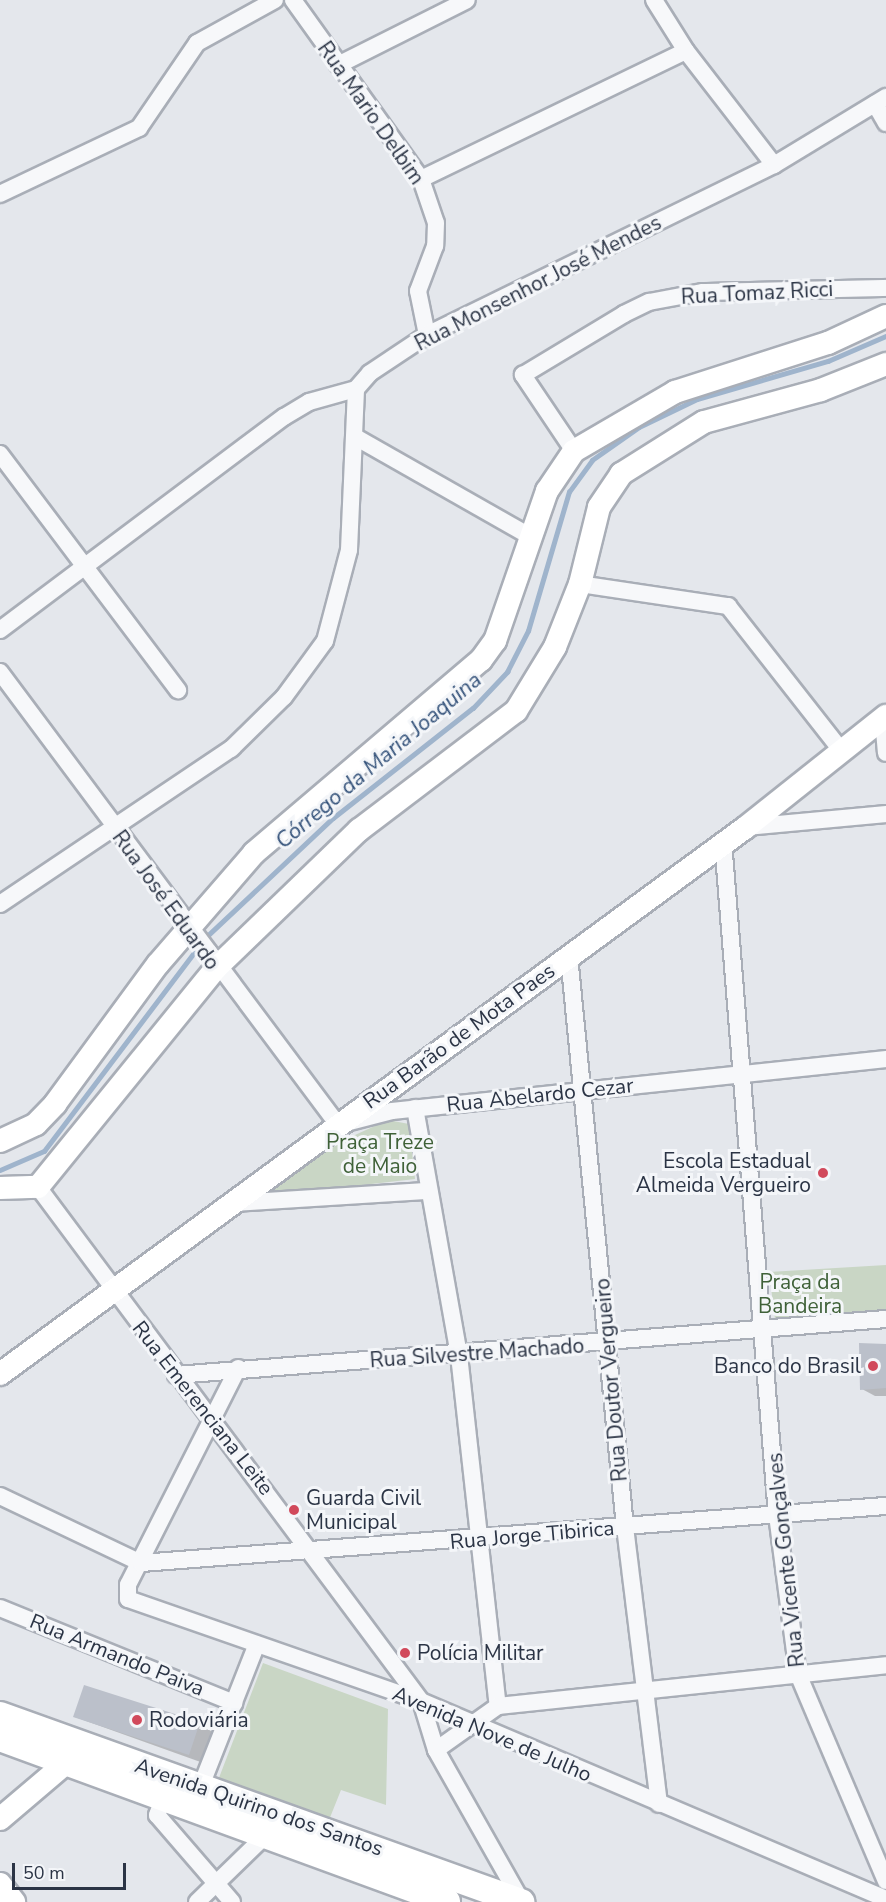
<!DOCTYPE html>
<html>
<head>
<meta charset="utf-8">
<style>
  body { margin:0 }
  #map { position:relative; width:886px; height:1902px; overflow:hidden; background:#e4e7ec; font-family:"Nunito Sans",sans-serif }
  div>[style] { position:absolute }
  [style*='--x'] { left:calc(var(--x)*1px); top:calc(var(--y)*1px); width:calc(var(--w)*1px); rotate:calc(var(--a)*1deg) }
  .green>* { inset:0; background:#c9d6c5 }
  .shadow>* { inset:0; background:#0003 }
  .stream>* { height:4.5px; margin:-2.25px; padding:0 2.25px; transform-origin:2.25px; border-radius:2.25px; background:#9fb4cc }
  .building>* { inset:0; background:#bbc0ca }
  .roads { filter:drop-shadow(2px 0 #a9aeb7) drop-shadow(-2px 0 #a9aeb7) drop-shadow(0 2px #a9aeb7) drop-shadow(0 -2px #a9aeb7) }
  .street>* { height:16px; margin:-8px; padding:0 8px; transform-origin:8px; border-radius:8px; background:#f7f8fa }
  .secondary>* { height:22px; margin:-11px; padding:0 11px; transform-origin:11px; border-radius:11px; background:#fff }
  .primary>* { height:26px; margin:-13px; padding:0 13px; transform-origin:13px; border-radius:13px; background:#fff }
  .dots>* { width:16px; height:16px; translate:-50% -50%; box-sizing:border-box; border:3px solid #f4f6f9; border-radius:50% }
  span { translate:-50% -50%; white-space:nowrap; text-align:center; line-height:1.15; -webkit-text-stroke:6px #f4f6f9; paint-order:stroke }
  .street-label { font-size:21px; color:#2b3445 }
  .park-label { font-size:21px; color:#3f6138 }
  .poi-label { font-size:21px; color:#2b3445 }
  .right { translate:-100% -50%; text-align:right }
  .left { translate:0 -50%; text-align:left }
  .water-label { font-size:22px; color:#34527a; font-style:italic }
  .scale { position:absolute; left:12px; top:1863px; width:114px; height:27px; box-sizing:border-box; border:3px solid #2b3445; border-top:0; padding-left:8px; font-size:18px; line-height:21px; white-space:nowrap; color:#2b3445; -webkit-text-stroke:4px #f4f6f9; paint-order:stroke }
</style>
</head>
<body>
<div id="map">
  <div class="green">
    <div style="clip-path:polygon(388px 1120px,409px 1124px,415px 1179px,275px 1195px,274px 1186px,344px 1140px)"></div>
    <div style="clip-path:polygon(886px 1265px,886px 1313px,775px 1319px,769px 1272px)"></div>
    <div style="clip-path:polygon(263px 1663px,388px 1709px,386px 1805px,341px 1790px,327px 1825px,217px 1783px)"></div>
  </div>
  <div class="shadow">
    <div style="clip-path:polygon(886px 1345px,886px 1396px,875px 1396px,862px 1389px)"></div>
    <div style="clip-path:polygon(75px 1717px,199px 1724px,216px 1734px,206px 1764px)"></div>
  </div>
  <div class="stream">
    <div style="--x:204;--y:939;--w:177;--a:-43.2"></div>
    <div style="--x:333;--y:818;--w:178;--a:-38.2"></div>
    <div style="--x:473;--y:708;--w:50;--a:-46.6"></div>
    <div style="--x:507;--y:672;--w:46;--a:-62.9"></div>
    <div style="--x:528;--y:631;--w:145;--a:-73.6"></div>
    <div style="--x:569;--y:492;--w:39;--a:-54"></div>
    <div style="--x:592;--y:460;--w:57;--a:-35.1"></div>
    <div style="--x:639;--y:427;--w:64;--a:-25.8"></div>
    <div style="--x:697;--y:399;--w:136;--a:-16.2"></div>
    <div style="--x:828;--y:361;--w:63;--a:-23.3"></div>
    <div style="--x:0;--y:1170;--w:48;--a:-23.4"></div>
    <div style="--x:44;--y:1151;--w:257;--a:-52.9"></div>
  </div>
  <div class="building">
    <div style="clip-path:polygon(859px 1343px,886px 1344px,886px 1388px,860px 1390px)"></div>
    <div style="clip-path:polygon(84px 1685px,200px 1722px,189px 1755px,73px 1717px)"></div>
  </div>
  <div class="roads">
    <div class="street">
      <div style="--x:293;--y:0;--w:220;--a:54.4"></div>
      <div style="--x:421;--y:179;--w:46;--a:71.2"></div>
      <div style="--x:436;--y:223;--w:23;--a:92"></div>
      <div style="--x:435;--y:246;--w:48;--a:110.7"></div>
      <div style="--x:418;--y:291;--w:45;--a:78.4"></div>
      <div style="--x:654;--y:0;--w:60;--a:57.9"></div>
      <div style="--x:686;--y:51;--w:144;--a:52.3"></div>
      <div style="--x:338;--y:65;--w:144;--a:-26.7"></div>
      <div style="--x:875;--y:104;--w:22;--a:60"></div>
      <div style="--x:421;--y:179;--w:294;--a:-25.8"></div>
      <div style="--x:0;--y:194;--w:154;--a:-25.4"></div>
      <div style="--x:139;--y:128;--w:103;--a:-55.7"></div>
      <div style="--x:197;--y:43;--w:89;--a:-28.9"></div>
      <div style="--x:357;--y:438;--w:200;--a:29.6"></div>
      <div style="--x:574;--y:451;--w:92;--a:-123.9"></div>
      <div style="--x:523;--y:375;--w:118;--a:-31.1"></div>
      <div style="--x:624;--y:314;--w:28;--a:-26"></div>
      <div style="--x:649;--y:302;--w:55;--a:-10.5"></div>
      <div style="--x:703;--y:292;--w:183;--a:-1.3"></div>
      <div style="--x:0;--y:454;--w:296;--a:53"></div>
      <div style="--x:580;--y:584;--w:150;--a:8.5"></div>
      <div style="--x:728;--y:606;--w:183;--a:51.9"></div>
      <div style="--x:0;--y:630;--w:355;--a:-36.9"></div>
      <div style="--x:284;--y:417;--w:29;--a:-31"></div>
      <div style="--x:309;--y:402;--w:49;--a:-15.5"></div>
      <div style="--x:0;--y:672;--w:565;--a:53.27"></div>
      <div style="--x:338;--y:1125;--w:56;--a:-14.5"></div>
      <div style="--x:392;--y:1111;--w:497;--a:-6"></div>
      <div style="--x:883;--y:719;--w:34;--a:85"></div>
      <div style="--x:746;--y:827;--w:141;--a:-5.3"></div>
      <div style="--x:723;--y:841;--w:676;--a:85.42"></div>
      <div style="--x:777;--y:1515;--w:160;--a:82.5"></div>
      <div style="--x:798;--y:1674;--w:225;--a:67"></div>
      <div style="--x:0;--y:904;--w:278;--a:-33.9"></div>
      <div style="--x:231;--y:749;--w:74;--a:-44.5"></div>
      <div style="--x:284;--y:697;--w:69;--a:-53.8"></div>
      <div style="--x:325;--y:641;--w:94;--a:-75.2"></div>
      <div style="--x:349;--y:550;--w:161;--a:-87.5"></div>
      <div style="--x:356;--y:389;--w:21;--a:-49"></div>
      <div style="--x:370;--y:373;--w:69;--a:-33.7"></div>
      <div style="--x:427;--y:335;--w:386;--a:-26.1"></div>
      <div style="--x:774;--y:165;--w:131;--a:-31.3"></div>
      <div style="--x:569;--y:956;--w:574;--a:84.4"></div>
      <div style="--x:625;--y:1527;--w:279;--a:83"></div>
      <div style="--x:415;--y:1108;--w:251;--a:79.9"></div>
      <div style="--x:459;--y:1355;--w:353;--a:83.7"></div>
      <div style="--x:38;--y:1187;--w:641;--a:53.31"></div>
      <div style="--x:421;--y:1701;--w:51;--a:73"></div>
      <div style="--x:436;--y:1750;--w:169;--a:60.5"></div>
      <div style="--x:234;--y:1203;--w:192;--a:-3.6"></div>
      <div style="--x:238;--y:1368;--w:243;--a:116.9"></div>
      <div style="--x:128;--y:1585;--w:14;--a:90"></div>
      <div style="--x:128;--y:1599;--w:310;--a:19.2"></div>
      <div style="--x:421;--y:1701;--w:505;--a:23.06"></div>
      <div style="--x:176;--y:1375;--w:712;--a:-4.51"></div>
      <div style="--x:0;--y:1496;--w:156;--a:25.4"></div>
      <div style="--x:141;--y:1563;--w:747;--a:-4.38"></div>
      <div style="--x:0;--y:1608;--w:253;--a:22.1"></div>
      <div style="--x:436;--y:1750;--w:76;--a:-35.4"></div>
      <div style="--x:498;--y:1706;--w:390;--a:-6"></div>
      <div style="--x:167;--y:1789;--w:28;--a:111"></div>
      <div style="--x:157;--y:1815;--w:115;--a:49.2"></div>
      <div style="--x:197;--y:1796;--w:163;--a:-68.5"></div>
      <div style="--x:197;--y:1902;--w:103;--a:-44.2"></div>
    </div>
    <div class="secondary">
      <div style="--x:0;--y:1141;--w:40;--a:-25"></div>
      <div style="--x:36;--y:1124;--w:28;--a:-46"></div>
      <div style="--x:55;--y:1104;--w:174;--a:-53.7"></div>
      <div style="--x:158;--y:964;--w:147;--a:-49.1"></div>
      <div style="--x:254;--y:853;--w:298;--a:-40.4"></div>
      <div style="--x:481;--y:660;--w:24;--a:-54"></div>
      <div style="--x:495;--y:641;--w:159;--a:-70.9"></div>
      <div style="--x:547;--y:491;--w:48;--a:-56"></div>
      <div style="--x:574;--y:451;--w:117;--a:-30.3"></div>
      <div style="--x:675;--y:392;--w:161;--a:-17.8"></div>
      <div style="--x:828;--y:343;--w:64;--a:-25"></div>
      <div style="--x:0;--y:1188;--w:38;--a:-2"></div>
      <div style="--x:38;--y:1187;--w:282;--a:-50.9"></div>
      <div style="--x:216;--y:968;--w:199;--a:-44"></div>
      <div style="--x:359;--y:830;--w:197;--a:-37.2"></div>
      <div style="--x:516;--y:711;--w:75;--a:-58.6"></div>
      <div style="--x:555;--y:647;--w:68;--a:-68.4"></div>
      <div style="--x:580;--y:584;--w:79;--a:-76.1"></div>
      <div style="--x:599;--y:507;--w:40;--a:-56"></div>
      <div style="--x:621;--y:474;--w:98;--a:-32.1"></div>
      <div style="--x:704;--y:422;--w:121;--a:-15.3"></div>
      <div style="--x:821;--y:390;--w:70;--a:-21.8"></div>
      <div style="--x:0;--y:1374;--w:924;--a:-36.24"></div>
      <div style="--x:745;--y:828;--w:180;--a:-38.5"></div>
      <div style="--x:0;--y:1819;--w:87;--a:-40.3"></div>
      <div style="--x:66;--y:1763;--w:17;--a:-69"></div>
      <div style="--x:0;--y:1884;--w:23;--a:52"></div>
    </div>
    <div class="primary">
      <div style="--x:0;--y:1715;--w:554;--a:19.74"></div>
      <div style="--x:0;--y:1738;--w:476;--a:20.1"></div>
    </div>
  </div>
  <div class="dots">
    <div style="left:823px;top:1173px;background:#d1495b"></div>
    <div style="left:873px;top:1366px;background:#d1495b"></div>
    <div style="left:294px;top:1510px;background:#d1495b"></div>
    <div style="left:405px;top:1653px;background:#d1495b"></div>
    <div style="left:137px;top:1720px;background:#d1495b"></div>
  </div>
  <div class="street-label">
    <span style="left:371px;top:113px;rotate:55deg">Rua Mario Delbim</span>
    <span style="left:538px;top:283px;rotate:-27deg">Rua Monsenhor José Mendes</span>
    <span style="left:757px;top:293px;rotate:-3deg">Rua Tomaz Ricci</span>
    <span style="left:166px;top:900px;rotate:54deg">Rua José Eduardo</span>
    <span style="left:459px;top:1036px;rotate:-36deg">Rua Barão de Mota Paes</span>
    <span style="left:540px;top:1095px;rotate:-6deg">Rua Abelardo Cezar</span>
    <span style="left:477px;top:1353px;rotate:-4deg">Rua Silvestre Machado</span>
    <span style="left:611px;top:1380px;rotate:-95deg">Rua Doutor Vergueiro</span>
    <span style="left:203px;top:1408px;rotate:52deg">Rua Emerenciana Leite</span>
    <span style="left:532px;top:1535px;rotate:-5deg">Rua Jorge Tibirica</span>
    <span style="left:786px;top:1560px;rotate:-96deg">Rua Vicente Gonçalves</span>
    <span style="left:117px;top:1655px;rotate:22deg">Rua Armando Paiva</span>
    <span style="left:492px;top:1734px;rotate:23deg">Avenida Nove de Julho</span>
    <span style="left:259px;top:1807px;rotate:19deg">Avenida Quirino dos Santos</span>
  </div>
  <div class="park-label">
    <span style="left:380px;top:1154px">Praça Treze<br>de Maio</span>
    <span style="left:800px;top:1294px">Praça da<br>Bandeira</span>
  </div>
  <div class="poi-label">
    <span class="right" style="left:811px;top:1173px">Escola Estadual<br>Almeida Vergueiro</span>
    <span class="right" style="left:861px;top:1366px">Banco do Brasil</span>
    <span class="left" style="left:306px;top:1510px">Guarda Civil<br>Municipal</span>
    <span class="left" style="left:417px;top:1653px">Polícia Militar</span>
    <span class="left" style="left:149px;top:1720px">Rodoviária</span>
  </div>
  <div class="water-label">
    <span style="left:379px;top:761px;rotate:-40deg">Córrego da Maria Joaquina</span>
  </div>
  <div class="scale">50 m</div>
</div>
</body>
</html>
